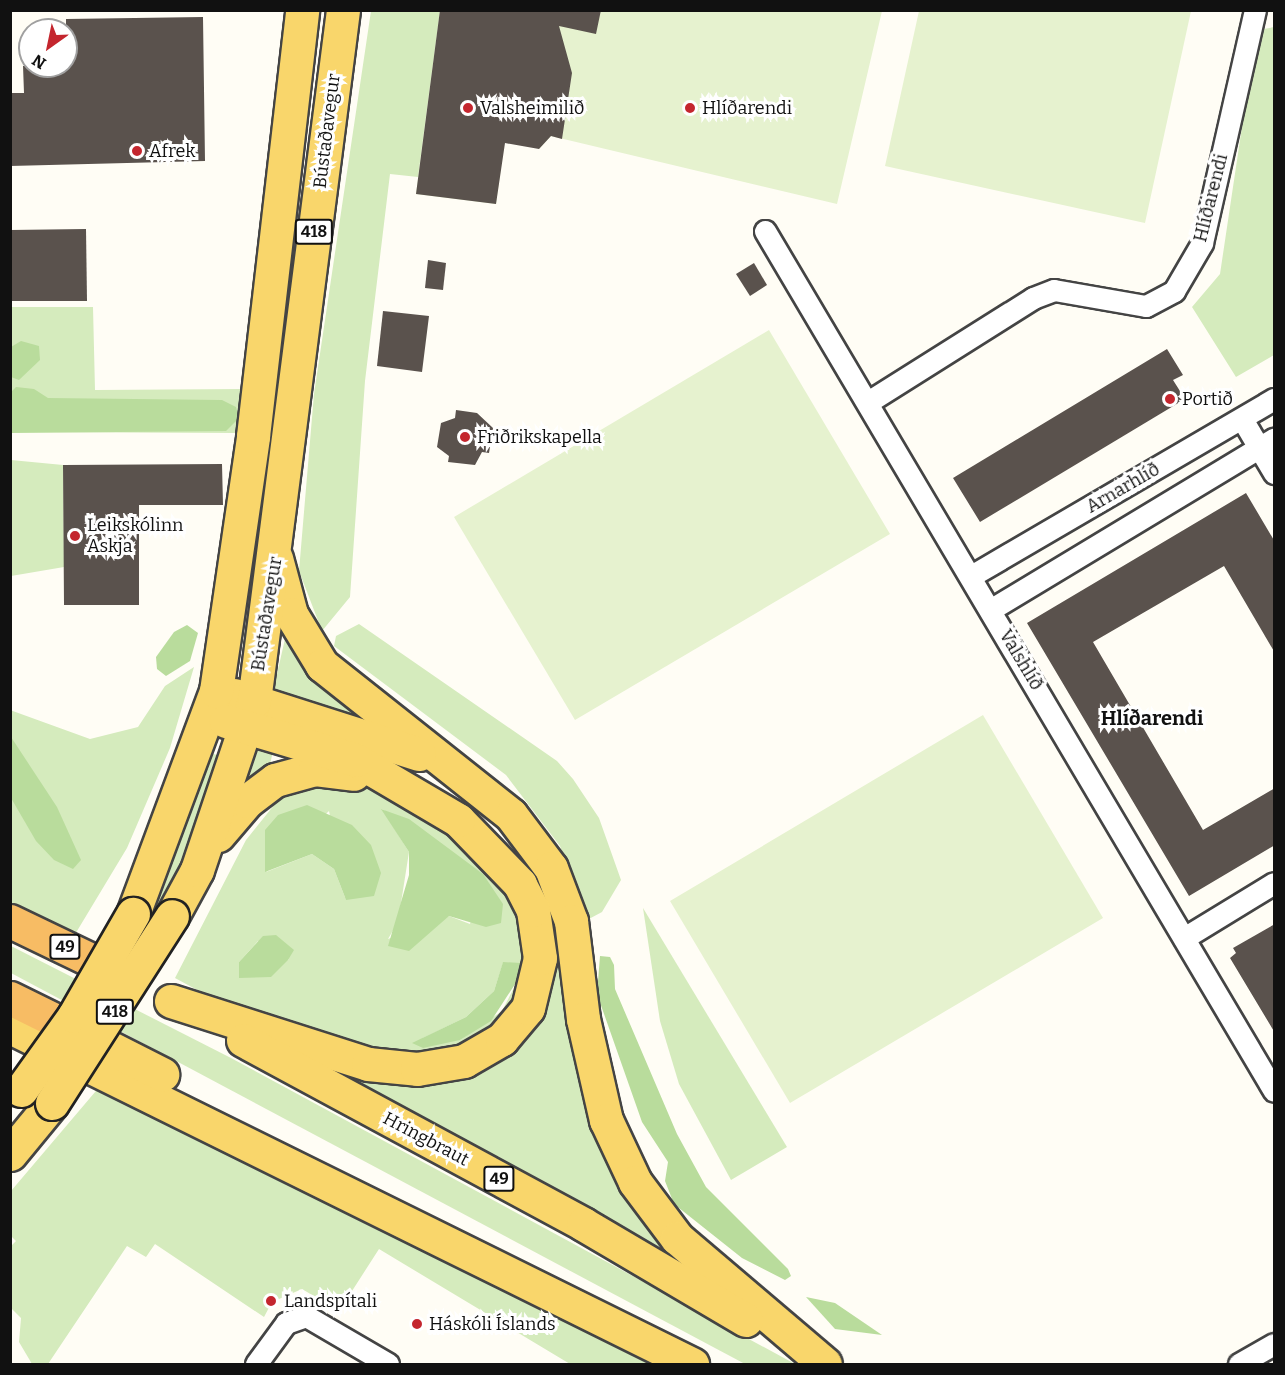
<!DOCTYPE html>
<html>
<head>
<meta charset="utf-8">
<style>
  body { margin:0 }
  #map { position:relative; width:1285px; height:1375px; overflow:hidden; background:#fffdf5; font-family:Bitter,serif }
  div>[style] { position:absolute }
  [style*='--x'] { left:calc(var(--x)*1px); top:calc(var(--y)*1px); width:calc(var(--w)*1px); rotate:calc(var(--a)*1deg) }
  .green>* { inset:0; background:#d5ebbd }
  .forest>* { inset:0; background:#b9dc9c }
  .pitch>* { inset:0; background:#e6f2cf }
  .building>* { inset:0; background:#5a524d }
  .roads { filter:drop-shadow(2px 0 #444) drop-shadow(-2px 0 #444) drop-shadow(0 2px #444) drop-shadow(0 -2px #444) }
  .minor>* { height:21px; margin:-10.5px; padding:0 10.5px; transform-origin:10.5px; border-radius:10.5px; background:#fff }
  .primary>* { height:33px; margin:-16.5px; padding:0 16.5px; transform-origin:16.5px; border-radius:16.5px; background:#f9d66b }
  .trunk>* { height:33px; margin:-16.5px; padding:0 16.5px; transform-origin:16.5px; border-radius:16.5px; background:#f7bc64 }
  .bridges { filter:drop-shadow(2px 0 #222) drop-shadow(-2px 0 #222) drop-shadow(0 2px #222) drop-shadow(0 -2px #222) }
  .primary-bridge>* { height:33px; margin:-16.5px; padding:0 16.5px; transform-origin:16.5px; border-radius:16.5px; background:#f9d66b }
  .dots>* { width:16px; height:16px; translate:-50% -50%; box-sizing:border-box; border:3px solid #fff; border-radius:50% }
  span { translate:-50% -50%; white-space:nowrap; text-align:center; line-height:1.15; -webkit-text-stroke:6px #fff; paint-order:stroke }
  .shield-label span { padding:2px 4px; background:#fff; border:2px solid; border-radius:4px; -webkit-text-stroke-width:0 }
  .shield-label { font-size:16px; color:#111; font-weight:700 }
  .poi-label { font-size:18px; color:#111 }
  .left { translate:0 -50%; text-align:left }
  .street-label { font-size:18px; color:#111 }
  .neighbourhood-label { font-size:20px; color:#111; font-weight:700 }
  .frame { position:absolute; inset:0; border:12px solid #111; pointer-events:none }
  .north { position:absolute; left:18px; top:18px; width:60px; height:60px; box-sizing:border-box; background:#fff; border:2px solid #a0a0a0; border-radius:50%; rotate:213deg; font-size:16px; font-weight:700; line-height:24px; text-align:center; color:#111 }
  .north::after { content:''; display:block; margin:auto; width:21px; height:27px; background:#c4262e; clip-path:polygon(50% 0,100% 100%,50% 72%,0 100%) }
</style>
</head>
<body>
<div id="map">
  <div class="green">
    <div style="clip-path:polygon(371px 11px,440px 11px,418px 177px,390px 174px,365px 381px,350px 597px,322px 631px,299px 571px,314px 394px)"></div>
    <div style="clip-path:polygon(1274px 27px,1274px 355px,1236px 377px,1192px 307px,1220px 274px,1243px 120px,1264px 29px)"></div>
    <div style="clip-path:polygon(11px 307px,93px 307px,95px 390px,243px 389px,235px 433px,11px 432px)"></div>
    <div style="clip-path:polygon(11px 460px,63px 465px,64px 567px,11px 576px)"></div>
    <div style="clip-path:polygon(359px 624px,557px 761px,573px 779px,599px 818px,621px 880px,602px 912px,587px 920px,560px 846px,506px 775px,334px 646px,336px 636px)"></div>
    <div style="clip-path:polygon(287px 630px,392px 732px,272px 696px)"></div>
    <div style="clip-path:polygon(194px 667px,170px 748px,127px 848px,74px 936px,11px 905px,10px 710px,90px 739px,138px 727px,165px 686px)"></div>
    <div style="clip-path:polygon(259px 743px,274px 747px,268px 773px,246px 788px)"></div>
    <div style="clip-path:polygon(209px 753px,226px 757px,162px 911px,156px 908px,160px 895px)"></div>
    <div style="clip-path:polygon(evenodd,345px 779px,411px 806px,441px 827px,490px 871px,514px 903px,526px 961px,507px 1020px,464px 1051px,399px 1058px,212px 998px,175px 978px,246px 840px,291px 784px,345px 779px,382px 809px,483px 874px,470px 924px,449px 916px,388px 939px,398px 922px,409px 852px,382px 809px,345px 779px,329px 811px,346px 900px,334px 869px,312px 854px,266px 872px,329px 811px,345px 779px,258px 941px,289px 960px,239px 962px,258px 941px,345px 779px,503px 963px,519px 978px,502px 1011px,460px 1040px,423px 1038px,466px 1017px,494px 991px,503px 963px)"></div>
    <div style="clip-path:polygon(643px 908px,787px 1147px,731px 1180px,679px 1084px,660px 1021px)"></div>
    <div style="clip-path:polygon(11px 946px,231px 1058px,795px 1364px,745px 1364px,11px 973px)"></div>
    <div style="clip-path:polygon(566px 946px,569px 996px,684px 1265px,265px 1044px,419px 1080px,542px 1007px,557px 950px)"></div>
    <div style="clip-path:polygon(101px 1085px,165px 1112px,655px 1364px,570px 1364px,379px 1249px,343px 1305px,324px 1302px,302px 1289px,272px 1302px,264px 1317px,155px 1244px,146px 1257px,127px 1246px,48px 1364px,32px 1364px,19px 1342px,21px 1318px,11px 1308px,11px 1246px,16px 1241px,11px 1236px,11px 1191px)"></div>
  </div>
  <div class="forest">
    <div style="clip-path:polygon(21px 341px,39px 346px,40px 360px,19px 380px,11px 377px,11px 347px)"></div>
    <div style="clip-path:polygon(16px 387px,34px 389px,48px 398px,222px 400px,236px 407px,239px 418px,226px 431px,11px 433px,11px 392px)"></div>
    <div style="clip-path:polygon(187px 625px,198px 633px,190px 661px,166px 676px,157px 669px,156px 657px,174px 632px)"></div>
    <div style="clip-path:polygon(11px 737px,57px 807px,81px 860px,73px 869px,54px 860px,36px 841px,11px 798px)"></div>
    <div style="clip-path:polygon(307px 805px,352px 825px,371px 845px,381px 873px,374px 896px,346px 900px,334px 869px,312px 854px,265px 872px,265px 830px,278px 815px)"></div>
    <div style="clip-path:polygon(381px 809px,409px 819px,483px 874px,503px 904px,501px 923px,486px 927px,449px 916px,409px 951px,388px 946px,409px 875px,409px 852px)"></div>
    <div style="clip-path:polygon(276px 935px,294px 950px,288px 960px,271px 977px,239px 978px,239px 962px,263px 936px)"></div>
    <div style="clip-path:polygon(600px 956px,610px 957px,614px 965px,615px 989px,677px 1134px,706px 1187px,788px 1269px,791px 1276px,785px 1280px,742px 1258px,674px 1204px,665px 1181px,668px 1162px,642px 1122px,597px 994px)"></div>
    <div style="clip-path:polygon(503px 962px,521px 963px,519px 978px,491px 1021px,460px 1040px,423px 1048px,412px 1043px,466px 1017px,494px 991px)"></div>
    <div style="clip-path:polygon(806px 1297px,835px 1303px,882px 1335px,835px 1329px)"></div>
  </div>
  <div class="pitch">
    <div style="clip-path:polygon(440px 11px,882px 11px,837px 204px,551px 136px,539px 149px,509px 107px,496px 204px,416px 194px)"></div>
    <div style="clip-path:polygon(919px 11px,1191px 11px,1145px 223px,885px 166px)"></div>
    <div style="clip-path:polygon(769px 330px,890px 534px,575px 720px,454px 517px)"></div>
    <div style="clip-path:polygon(983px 715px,1103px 918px,790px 1103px,670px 901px)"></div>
  </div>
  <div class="building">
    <div style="clip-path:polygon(440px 10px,601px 10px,596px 34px,559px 26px,572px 73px,562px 139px,551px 136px,539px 149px,505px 143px,496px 204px,416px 194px)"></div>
    <div style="clip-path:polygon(203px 17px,205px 161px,10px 166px,10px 93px,24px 93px,23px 66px,66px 66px,66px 19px)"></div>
    <div style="clip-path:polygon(86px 229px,87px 301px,10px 301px,10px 230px)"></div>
    <div style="clip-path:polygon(428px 260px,446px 263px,443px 290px,425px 288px)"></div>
    <div style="clip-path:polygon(754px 263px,767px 285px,750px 296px,736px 274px)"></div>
    <div style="clip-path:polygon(383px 311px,429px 316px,422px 372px,377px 366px)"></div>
    <div style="clip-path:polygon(1167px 349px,1183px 375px,1173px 380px,1185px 399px,980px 522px,953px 478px)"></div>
    <div style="clip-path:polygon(456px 410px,477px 413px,493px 428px,489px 453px,482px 452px,475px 465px,448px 462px,449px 456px,437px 447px,441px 423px,455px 418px)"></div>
    <div style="clip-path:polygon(222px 464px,223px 505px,139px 505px,139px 605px,64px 605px,63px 465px)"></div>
    <div style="clip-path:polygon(1246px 493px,1275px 542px,1275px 653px,1224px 566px,1093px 642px,1203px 830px,1275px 788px,1275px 845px,1189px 896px,1027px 623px)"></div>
    <div style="clip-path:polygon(1275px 924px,1275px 1033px,1230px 958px,1236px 953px,1233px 948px)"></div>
  </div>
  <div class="roads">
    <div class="minor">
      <div style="--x:765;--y:231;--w:999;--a:59.38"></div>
      <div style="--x:868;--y:402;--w:195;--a:-32.2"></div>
      <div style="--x:1033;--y:298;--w:22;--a:-21"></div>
      <div style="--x:1054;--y:290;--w:93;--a:9.9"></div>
      <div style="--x:1146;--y:306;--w:32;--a:-28"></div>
      <div style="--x:1174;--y:291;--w:56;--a:-59.7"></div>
      <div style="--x:1202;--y:243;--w:239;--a:-77.2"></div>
      <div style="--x:1242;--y:419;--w:63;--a:59.3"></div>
      <div style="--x:971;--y:576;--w:351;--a:-30.3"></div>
      <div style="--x:990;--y:610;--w:332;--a:-31.1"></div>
      <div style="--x:1184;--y:938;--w:105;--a:-31.4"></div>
      <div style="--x:256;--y:1364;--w:51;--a:-53.8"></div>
      <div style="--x:286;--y:1323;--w:21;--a:-19"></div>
      <div style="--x:306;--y:1316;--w:95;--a:30.3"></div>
      <div style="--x:1239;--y:1364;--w:40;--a:-29.7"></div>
    </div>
    <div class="primary">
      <div style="--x:276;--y:558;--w:58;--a:75"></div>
      <div style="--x:291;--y:614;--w:60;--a:58.7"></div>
      <div style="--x:322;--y:665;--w:241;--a:38.4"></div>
      <div style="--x:511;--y:815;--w:66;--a:53"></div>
      <div style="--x:551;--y:868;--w:57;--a:69.3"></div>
      <div style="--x:571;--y:921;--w:99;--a:83"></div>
      <div style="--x:583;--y:1019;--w:104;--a:77.2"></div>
      <div style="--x:606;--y:1120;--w:68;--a:64.9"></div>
      <div style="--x:635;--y:1182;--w:70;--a:53.1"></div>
      <div style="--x:677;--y:1238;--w:194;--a:40.4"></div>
      <div style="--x:234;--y:695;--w:194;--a:17.7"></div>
      <div style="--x:218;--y:835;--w:45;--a:-49.5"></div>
      <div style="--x:247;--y:801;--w:35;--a:-37"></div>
      <div style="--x:275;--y:780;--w:41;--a:-15.4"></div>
      <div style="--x:315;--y:769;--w:39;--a:7"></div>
      <div style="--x:133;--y:914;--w:238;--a:-69.6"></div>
      <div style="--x:216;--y:691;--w:258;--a:-81.7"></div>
      <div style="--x:253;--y:436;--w:429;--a:-83.4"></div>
      <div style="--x:172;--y:916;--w:52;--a:-61.5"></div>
      <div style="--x:197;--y:870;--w:178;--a:-71.4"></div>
      <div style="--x:254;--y:701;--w:697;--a:-82.66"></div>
      <div style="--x:171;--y:1001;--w:207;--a:17.7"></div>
      <div style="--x:368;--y:1064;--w:49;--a:5.8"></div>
      <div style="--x:417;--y:1069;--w:48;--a:-9.7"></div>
      <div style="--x:464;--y:1061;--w:44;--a:-30.1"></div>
      <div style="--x:502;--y:1039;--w:40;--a:-50"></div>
      <div style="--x:528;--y:1008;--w:51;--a:-76.5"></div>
      <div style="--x:540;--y:958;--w:49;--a:-98.3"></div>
      <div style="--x:533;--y:910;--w:29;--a:-117"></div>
      <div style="--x:520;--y:884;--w:89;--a:-134.1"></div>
      <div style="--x:458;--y:820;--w:118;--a:-149.5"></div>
      <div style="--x:356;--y:760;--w:136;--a:-163.3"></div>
      <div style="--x:10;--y:1027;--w:761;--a:26.3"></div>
      <div style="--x:83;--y:1034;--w:89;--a:26.9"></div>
      <div style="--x:243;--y:1040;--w:387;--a:28.4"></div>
      <div style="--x:583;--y:1224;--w:189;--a:30.5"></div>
      <div style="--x:10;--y:1154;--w:66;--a:-50.5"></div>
    </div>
    <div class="trunk">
      <div style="--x:10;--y:921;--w:122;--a:25.7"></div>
      <div style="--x:10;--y:998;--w:81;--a:26.3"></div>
    </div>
  </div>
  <div class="bridges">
    <div class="primary-bridge">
      <div style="--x:21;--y:1090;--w:91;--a:-54.4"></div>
      <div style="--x:74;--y:1016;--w:118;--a:-60"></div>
      <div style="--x:52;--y:1103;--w:222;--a:-57.3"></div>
    </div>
  </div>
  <div class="dots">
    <div style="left:468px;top:108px;background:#c4262e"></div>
    <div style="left:690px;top:108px;background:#c4262e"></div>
    <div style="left:137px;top:151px;background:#c4262e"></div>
    <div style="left:1170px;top:399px;background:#c4262e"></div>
    <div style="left:465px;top:437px;background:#c4262e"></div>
    <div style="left:75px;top:536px;background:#c4262e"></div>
    <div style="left:271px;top:1301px;background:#c4262e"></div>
    <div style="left:417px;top:1324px;background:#c4262e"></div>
  </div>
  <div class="shield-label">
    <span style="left:314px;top:232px">418</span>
    <span style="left:65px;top:947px">49</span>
    <span style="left:115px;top:1012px">418</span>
    <span style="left:499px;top:1179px">49</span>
  </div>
  <div class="poi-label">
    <span class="left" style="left:480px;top:108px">Valsheimilið</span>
    <span class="left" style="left:702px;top:108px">Hlíðarendi</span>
    <span class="left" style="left:149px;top:151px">Afrek</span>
    <span class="left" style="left:1182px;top:399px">Portið</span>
    <span class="left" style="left:477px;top:437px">Friðrikskapella</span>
    <span class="left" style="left:87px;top:536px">Leikskólinn<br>Askja</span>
    <span class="left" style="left:284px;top:1301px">Landspítali</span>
    <span class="left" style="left:429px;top:1324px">Háskóli Íslands</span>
  </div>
  <div class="street-label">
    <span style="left:327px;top:131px;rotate:-83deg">Bústaðavegur</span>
    <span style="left:1211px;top:198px;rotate:-76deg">Hlíðarendi</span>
    <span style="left:1123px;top:488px;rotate:-30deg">Arnarhlíð</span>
    <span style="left:267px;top:614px;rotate:-81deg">Bústaðavegur</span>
    <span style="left:1021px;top:660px;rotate:59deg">Valshlíð</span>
    <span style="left:426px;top:1139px;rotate:28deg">Hringbraut</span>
  </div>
  <div class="neighbourhood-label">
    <span style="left:1152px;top:718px">Hlíðarendi</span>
  </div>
  <div class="frame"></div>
  <div class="north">N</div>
</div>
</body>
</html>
